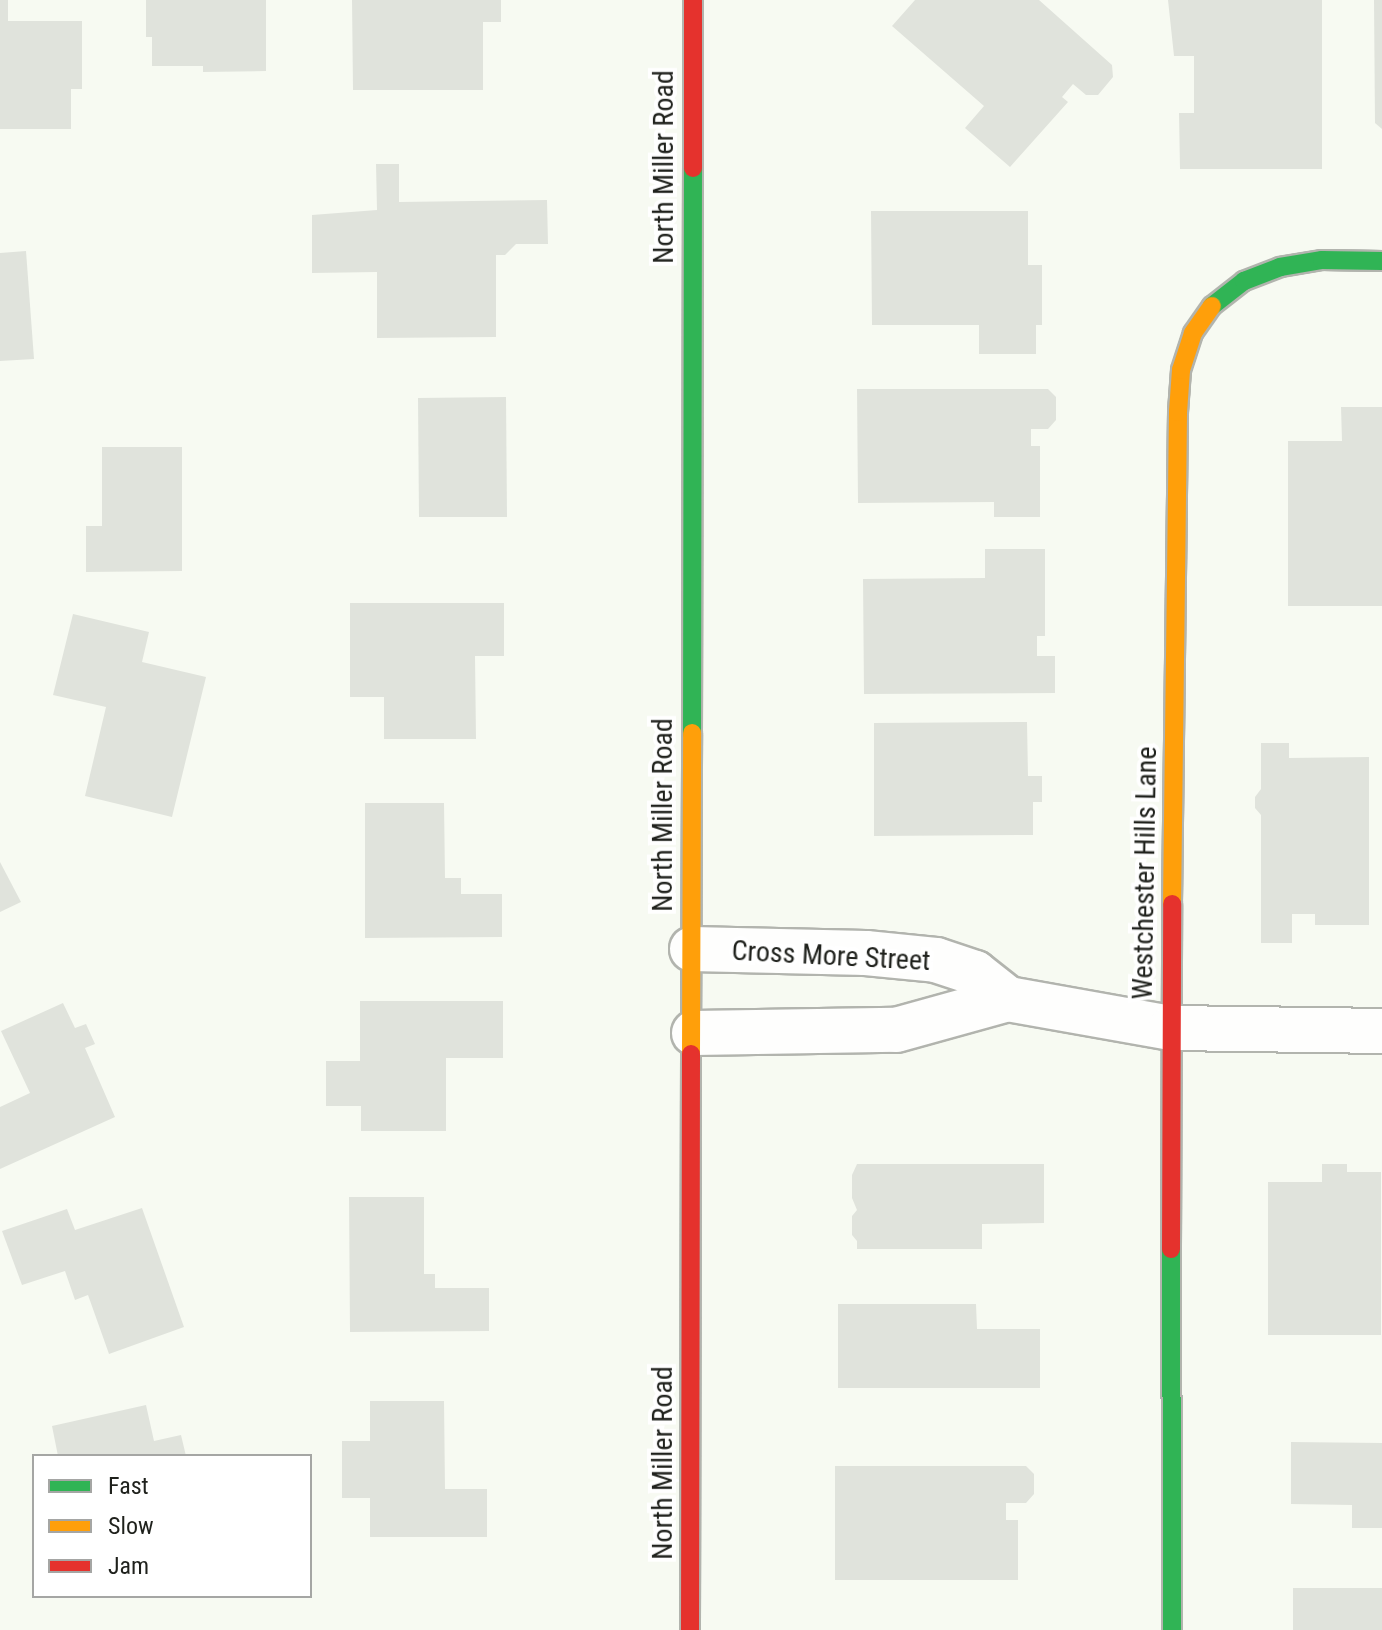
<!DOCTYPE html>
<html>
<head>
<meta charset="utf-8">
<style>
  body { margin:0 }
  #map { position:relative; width:1382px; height:1630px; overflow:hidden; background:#f7faf2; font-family:"Roboto Condensed",sans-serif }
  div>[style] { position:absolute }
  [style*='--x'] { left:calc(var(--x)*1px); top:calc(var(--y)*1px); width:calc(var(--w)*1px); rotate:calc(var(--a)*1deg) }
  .building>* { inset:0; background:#e0e3dc }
  .roads { filter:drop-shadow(2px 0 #b2b4ae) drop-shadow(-2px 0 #b2b4ae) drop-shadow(0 2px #b2b4ae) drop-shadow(0 -2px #b2b4ae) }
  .street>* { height:44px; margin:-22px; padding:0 22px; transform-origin:22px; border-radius:22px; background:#fefefd }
  .fast>* { height:18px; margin:-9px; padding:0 9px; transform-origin:9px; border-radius:9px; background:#30b455 }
  .slow>* { height:18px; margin:-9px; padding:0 9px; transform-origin:9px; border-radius:9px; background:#ff9f0a }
  .jam>* { height:18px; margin:-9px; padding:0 9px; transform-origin:9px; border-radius:9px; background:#e5322d }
  span { translate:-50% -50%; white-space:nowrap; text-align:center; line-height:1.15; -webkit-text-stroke:8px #fff; paint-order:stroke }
  .street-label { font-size:28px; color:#1f211c }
  .legend { position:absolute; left:32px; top:1454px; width:280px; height:144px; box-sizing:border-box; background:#fff; border:2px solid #a5a6a4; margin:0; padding:10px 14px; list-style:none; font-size:24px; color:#1f211c }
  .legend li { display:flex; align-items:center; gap:16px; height:40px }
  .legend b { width:40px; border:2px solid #a5a6a4 }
</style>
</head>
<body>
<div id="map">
  <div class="building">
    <div style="clip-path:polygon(0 0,8px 0,8px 21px,82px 21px,82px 89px,71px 89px,71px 129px,0 129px)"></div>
    <div style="clip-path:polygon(146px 0,266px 0,266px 71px,203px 72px,203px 66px,152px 66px,152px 37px,146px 37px)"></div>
    <div style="clip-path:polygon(352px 0,501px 0,501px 22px,483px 22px,483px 90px,353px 90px)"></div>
    <div style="clip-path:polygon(915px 0,1039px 0,1112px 65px,1113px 77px,1098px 95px,1086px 95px,1073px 84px,1062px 97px,1068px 102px,1010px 167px,965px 128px,984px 106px,892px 26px)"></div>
    <div style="clip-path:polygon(1168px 0,1322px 0,1322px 169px,1180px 169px,1179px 113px,1194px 113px,1194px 56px,1174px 56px)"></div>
    <div style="clip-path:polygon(1374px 0,1382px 0,1382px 129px,1375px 123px)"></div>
    <div style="clip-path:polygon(376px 164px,399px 164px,399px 202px,547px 200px,548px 244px,516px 244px,505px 255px,496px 255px,496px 337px,377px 338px,377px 272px,312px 273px,312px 215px,377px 210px)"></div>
    <div style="clip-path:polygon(871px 211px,1028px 211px,1028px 265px,1042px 265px,1042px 325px,1036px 325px,1036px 354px,979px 354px,979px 325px,872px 325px)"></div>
    <div style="clip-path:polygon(26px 251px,34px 359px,0 361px,0 253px)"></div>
    <div style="clip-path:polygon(857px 389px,1048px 389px,1056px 397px,1056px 420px,1048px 429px,1031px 429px,1031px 446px,1040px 446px,1040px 517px,994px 517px,994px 502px,858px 503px)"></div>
    <div style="clip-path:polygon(506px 397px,507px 517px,419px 517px,418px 398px)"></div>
    <div style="clip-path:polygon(1341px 407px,1382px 407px,1382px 606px,1288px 606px,1288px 441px,1342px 441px)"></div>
    <div style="clip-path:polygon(102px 447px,182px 447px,182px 571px,86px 572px,86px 526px,102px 526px)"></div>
    <div style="clip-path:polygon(985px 549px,1045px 549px,1045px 636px,1037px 636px,1037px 656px,1055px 656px,1055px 693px,864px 694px,863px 579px,985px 578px)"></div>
    <div style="clip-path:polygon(350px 603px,504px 603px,504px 656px,475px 656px,476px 739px,384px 739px,384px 697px,350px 697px)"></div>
    <div style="clip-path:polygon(73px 614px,149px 632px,142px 662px,206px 677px,172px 817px,85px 796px,106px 707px,53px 695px)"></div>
    <div style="clip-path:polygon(1027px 722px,1028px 776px,1042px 776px,1042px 802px,1033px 802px,1033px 835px,874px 836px,874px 723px)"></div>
    <div style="clip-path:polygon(1261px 743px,1289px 743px,1289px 758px,1369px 757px,1369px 925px,1315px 925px,1315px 914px,1292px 914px,1292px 943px,1261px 943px,1261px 815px,1255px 808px,1255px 797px,1261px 789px)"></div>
    <div style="clip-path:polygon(365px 803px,444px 803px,445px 878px,461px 878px,461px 894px,502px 894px,502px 937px,365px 938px)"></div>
    <div style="clip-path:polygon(0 862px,21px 902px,0 912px)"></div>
    <div style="clip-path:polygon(360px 1001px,503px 1001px,503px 1058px,446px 1058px,446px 1131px,361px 1131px,361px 1106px,326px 1106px,326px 1061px,360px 1061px)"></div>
    <div style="clip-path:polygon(63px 1003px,75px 1028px,86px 1024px,95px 1044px,85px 1048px,115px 1117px,0 1169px,0 1107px,30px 1093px,1px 1031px)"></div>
    <div style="clip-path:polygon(857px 1164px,1044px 1164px,1044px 1223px,982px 1224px,982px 1249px,857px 1249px,857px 1241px,852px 1235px,852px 1216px,857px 1210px,852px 1198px,852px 1175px)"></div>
    <div style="clip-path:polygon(1322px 1164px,1347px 1164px,1347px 1172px,1381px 1172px,1381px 1335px,1268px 1335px,1268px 1182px,1322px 1182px)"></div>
    <div style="clip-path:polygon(349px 1197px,424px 1197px,424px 1274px,435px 1274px,435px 1288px,489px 1288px,489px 1331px,350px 1332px)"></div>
    <div style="clip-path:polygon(142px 1208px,184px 1327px,109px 1354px,88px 1295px,75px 1300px,65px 1271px,22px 1285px,2px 1231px,67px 1209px,75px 1230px)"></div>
    <div style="clip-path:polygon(838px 1304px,976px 1304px,977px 1329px,1040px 1329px,1040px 1388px,838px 1388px)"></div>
    <div style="clip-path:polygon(370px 1401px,444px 1401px,445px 1489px,487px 1489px,487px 1537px,370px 1537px,370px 1498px,342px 1498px,342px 1441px,370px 1441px)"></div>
    <div style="clip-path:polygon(146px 1405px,154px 1441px,181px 1435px,186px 1456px,58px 1456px,52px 1426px)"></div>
    <div style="clip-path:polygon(1291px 1442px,1382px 1443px,1382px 1528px,1352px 1528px,1352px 1505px,1291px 1504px)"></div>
    <div style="clip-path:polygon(835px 1466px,1026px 1466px,1034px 1474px,1034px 1494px,1026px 1503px,1006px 1503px,1006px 1520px,1018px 1520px,1018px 1580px,835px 1580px)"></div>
    <div style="clip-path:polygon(1293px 1588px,1382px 1588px,1382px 1630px,1293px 1630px)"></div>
  </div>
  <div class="roads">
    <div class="street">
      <div style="--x:692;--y:949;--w:174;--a:1.3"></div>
      <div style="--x:866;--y:953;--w:70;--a:5.7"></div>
      <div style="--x:936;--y:960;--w:41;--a:18.4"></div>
      <div style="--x:975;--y:973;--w:42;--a:38.2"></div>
      <div style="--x:694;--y:1033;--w:202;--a:-0.9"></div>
      <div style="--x:896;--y:1030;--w:116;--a:-15.5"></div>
      <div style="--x:1008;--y:999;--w:166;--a:10.1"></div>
      <div style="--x:1171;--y:1028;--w:211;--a:0.8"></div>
    </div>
    <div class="fast">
      <div style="--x:1212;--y:306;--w:41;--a:-38"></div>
      <div style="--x:1244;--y:281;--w:39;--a:-21"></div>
      <div style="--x:1280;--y:267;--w:43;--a:-9.5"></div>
      <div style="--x:1322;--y:260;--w:60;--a:1"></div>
      <div style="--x:692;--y:733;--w:565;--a:-89.9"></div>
      <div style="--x:1171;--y:1249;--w:381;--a:89.8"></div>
    </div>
    <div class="slow">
      <div style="--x:1172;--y:904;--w:492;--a:-89.3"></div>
      <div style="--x:1178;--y:412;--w:42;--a:-85.9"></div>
      <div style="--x:1181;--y:370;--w:39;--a:-72"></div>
      <div style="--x:1193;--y:333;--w:33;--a:-55"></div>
      <div style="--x:691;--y:1054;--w:321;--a:-89.8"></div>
    </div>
    <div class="jam">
      <div style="--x:693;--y:168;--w:168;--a:-90"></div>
      <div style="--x:1171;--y:1249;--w:345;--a:-89.8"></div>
      <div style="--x:690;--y:1630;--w:576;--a:-89.9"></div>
    </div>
  </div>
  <div class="street-label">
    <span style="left:664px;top:167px;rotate:-90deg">North Miller Road</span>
    <span style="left:663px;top:815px;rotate:-90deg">North Miller Road</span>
    <span style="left:1145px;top:873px;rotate:-89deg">Westchester Hills Lane</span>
    <span style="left:831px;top:956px;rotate:3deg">Cross More Street</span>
    <span style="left:663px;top:1463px;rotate:-90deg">North Miller Road</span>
  </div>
  <ul class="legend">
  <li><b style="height:10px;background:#30b455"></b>Fast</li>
  <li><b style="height:10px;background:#ff9f0a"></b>Slow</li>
  <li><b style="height:10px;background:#e5322d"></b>Jam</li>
  </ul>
</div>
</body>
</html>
